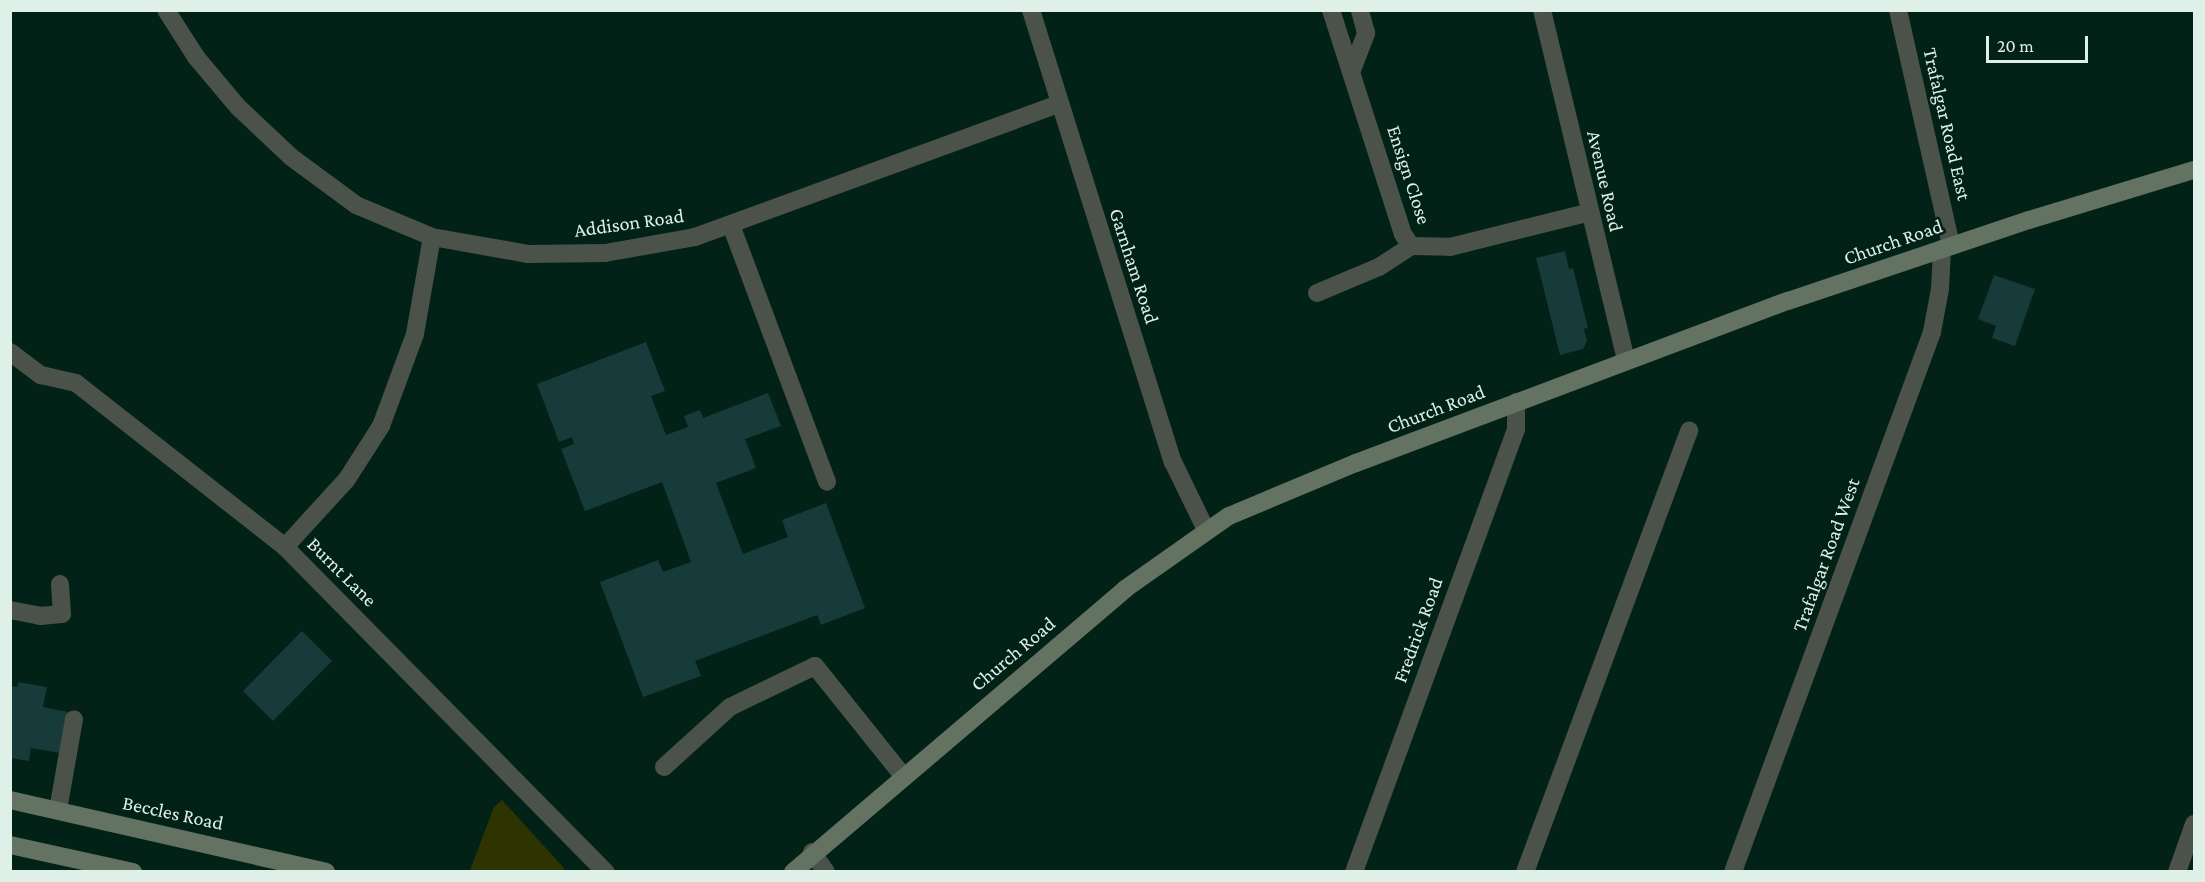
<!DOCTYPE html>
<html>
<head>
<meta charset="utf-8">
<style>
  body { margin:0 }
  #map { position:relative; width:2205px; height:882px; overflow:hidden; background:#022117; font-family:"Crimson Pro",serif }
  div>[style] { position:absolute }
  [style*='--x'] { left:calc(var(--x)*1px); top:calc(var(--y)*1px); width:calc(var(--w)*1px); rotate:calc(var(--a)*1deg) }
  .green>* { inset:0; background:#2d3400 }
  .building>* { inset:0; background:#163b3a }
  .lane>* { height:18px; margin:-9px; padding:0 9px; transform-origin:9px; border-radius:9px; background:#4a5249 }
  .street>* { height:18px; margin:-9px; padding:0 9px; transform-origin:9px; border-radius:9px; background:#4a5249 }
  .secondary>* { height:18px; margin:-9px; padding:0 9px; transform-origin:9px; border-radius:9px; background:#647262 }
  span { translate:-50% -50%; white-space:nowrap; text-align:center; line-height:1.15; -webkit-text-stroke:5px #022117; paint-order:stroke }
  .street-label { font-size:20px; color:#dff0e8 }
  .frame { position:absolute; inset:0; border:12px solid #dff0e8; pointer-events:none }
  .scale { position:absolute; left:1986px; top:36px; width:102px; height:27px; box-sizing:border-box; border:3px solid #dff0e8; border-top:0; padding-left:8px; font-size:18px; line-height:21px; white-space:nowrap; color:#dff0e8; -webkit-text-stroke:4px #022117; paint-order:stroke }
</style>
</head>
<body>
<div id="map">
  <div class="green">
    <div style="clip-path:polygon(502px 800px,564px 868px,563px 871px,470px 870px,494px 807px)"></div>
  </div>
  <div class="building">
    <div style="clip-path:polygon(1565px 251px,1569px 269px,1573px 268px,1588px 328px,1584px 329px,1587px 341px,1583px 349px,1560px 355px,1536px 258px)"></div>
    <div style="clip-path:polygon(1994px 275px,2035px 289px,2015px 346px,1992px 338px,1996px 326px,1978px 319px)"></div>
    <div style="clip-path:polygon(646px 342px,665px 391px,651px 396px,666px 435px,688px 427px,684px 416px,700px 410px,703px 418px,768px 393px,781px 426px,745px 439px,756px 468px,716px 483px,743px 554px,788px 537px,782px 520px,826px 503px,865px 608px,821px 625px,817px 615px,695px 661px,701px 676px,643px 697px,600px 582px,658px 560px,663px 572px,691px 562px,662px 482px,585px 511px,561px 449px,574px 444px,572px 437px,559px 442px,537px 384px)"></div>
    <div style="clip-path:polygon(302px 631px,332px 661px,273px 721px,243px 691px)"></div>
    <div style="clip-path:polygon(18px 682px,47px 687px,43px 707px,68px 712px,60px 753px,31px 748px,29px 761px,10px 758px,10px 686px,17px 687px)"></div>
  </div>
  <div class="lane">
    <div style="--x:1352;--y:70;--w:40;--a:-69"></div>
    <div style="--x:1366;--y:33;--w:24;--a:-105"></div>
    <div style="--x:731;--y:225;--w:274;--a:69.5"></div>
    <div style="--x:1317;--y:293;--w:67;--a:-22.8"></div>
    <div style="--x:1379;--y:267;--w:38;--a:-33"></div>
    <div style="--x:664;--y:767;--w:89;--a:-42.3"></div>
    <div style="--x:730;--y:707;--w:94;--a:-25.8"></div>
    <div style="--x:815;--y:666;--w:141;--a:51.3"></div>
    <div style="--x:58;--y:810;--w:92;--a:-80"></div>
    <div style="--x:812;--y:852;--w:24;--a:55"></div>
    <div style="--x:1525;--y:872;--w:471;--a:-69.6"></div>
  </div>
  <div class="street">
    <div style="--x:166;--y:10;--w:56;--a:57.4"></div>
    <div style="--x:196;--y:57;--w:65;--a:50"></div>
    <div style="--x:238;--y:107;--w:73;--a:43.3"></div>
    <div style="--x:291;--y:157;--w:81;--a:36.4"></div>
    <div style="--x:356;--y:205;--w:82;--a:22.8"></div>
    <div style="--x:432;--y:237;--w:97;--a:10"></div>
    <div style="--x:528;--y:254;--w:77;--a:-0.7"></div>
    <div style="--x:605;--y:253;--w:91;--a:-10.1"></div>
    <div style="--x:695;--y:237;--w:388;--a:-20.1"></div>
    <div style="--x:1031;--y:10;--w:474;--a:72.6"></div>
    <div style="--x:1173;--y:462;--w:76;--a:64.1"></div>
    <div style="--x:1331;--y:10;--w:235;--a:72.2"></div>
    <div style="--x:1403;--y:234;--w:14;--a:56"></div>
    <div style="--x:1411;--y:246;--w:39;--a:1"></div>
    <div style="--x:1450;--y:247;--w:144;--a:-14"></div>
    <div style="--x:1542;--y:10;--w:361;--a:76.5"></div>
    <div style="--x:1898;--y:10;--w:242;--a:77.3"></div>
    <div style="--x:10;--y:352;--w:39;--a:37"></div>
    <div style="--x:41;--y:375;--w:36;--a:13"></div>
    <div style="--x:76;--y:383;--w:266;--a:38.1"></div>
    <div style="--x:285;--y:547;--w:457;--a:45.4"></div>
    <div style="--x:285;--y:547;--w:92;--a:-47.6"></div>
    <div style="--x:347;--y:479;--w:63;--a:-57.3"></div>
    <div style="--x:381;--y:426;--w:98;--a:-69.7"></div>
    <div style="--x:415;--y:334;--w:98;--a:-80.1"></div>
    <div style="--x:10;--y:610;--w:31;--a:11"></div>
    <div style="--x:40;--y:616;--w:22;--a:-5"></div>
    <div style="--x:62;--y:614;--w:30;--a:-94"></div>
    <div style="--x:1354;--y:872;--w:472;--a:-69.9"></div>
    <div style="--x:1516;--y:429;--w:27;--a:-90"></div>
    <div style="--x:1733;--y:872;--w:576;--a:-69.77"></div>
    <div style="--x:1932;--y:332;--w:44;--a:-79.5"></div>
    <div style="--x:1940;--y:289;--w:40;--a:-87.1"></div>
    <div style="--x:2177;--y:872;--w:51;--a:-70.5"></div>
  </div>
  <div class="secondary">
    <div style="--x:10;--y:800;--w:324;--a:12.8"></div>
    <div style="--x:10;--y:845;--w:126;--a:12.4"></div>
    <div style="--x:793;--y:872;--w:436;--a:-40.4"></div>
    <div style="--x:1125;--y:589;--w:127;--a:-35.1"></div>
    <div style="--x:1229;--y:516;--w:138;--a:-22.7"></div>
    <div style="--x:1356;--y:463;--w:461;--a:-20.6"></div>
    <div style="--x:1788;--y:301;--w:254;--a:-18.6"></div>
    <div style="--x:2029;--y:220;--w:172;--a:-16.9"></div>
  </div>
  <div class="street-label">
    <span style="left:1947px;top:124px;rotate:77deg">Trafalgar Road East</span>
    <span style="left:1409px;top:175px;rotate:72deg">Ensign Close</span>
    <span style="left:1605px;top:181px;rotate:77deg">Avenue Road</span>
    <span style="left:629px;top:223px;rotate:-8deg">Addison Road</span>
    <span style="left:1893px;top:242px;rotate:-19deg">Church Road</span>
    <span style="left:1134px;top:266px;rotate:72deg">Garnham Road</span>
    <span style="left:1436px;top:409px;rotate:-21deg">Church Road</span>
    <span style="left:1826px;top:555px;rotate:-70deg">Trafalgar Road West</span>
    <span style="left:342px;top:572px;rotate:45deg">Burnt Lane</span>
    <span style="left:1418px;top:630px;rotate:-70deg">Fredrick Road</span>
    <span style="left:1013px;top:654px;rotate:-40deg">Church Road</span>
    <span style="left:173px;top:813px;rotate:12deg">Beccles Road</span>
  </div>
  <div class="frame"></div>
  <div class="scale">20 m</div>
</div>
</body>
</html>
